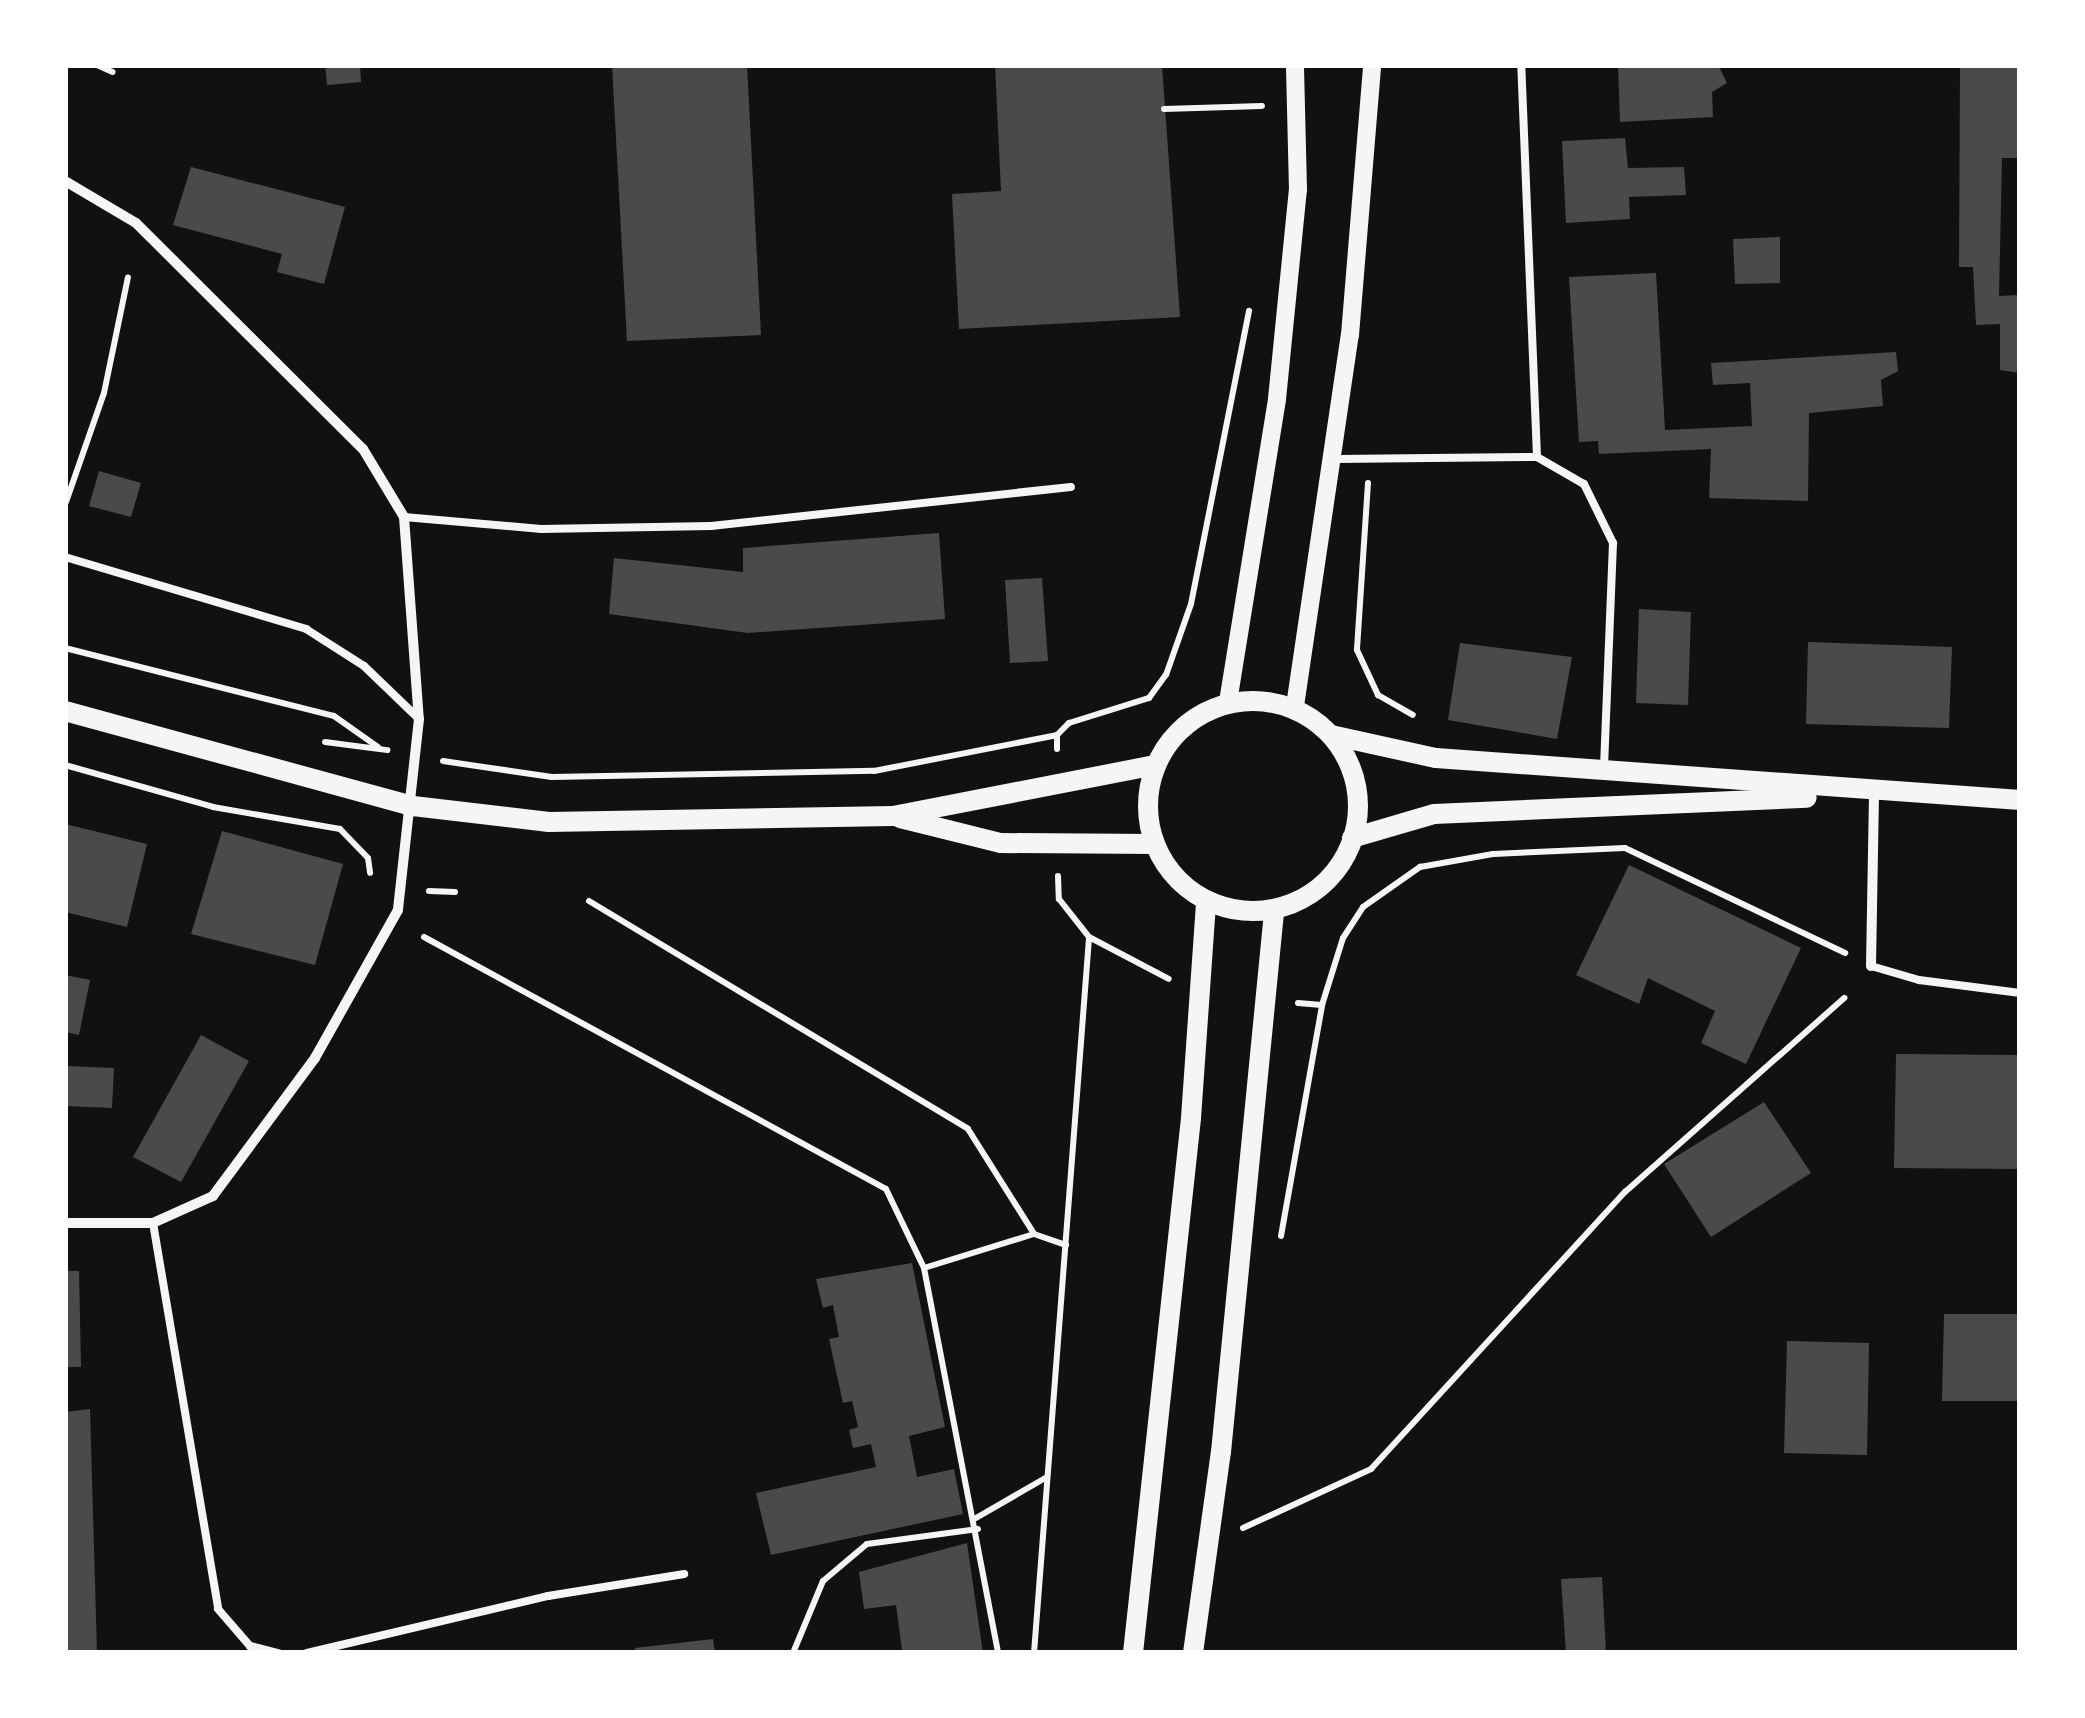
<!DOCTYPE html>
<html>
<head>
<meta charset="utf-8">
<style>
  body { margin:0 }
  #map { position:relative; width:2085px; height:1718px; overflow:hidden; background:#111; font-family:Ubuntu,sans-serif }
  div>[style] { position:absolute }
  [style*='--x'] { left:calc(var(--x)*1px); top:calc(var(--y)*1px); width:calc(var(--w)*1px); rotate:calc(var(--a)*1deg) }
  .building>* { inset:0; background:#4a4a4a }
  .path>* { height:6px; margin:-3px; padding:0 3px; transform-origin:3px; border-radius:3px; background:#f5f5f5 }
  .service>* { height:8px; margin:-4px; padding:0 4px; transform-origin:4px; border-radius:4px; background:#f5f5f5 }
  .minor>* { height:10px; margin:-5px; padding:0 5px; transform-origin:5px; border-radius:5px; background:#f5f5f5 }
  .tertiary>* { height:18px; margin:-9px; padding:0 9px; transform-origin:9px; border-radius:9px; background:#f5f5f5 }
  .secondary>* { height:20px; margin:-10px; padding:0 10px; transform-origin:10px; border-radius:10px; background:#f5f5f5 }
  .secondary>.ring { margin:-10px; padding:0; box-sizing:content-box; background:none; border:20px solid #f5f5f5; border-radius:50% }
  span { translate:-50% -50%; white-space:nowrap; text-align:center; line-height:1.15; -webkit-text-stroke:9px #fff; paint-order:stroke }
  .frame { position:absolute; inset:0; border:68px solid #fff; pointer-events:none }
</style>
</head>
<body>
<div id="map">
  <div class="building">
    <div style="clip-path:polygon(325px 65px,360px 65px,361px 82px,327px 85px)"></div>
    <div style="clip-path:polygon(612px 65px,747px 65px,761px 335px,627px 341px)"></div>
    <div style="clip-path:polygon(995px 65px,1162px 65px,1180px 317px,959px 329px,952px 194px,1001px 191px)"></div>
    <div style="clip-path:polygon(1618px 65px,1718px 65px,1727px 83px,1712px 92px,1713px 117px,1620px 122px)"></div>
    <div style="clip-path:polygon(1960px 65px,2020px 65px,2020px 158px,2002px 158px,1999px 296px,2020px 295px,2020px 373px,2000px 370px,2000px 324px,1976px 325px,1973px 267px,1959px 267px)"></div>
    <div style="clip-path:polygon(1625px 138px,1628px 168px,1684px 167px,1686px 195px,1629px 197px,1630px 219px,1566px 223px,1562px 141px)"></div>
    <div style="clip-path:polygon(191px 167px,345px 207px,324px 284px,277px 272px,282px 254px,173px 225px)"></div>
    <div style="clip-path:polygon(1780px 237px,1780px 283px,1735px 284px,1733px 239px)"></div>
    <div style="clip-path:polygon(1656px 273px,1665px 430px,1752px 426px,1750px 383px,1713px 385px,1711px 363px,1896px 352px,1898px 371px,1881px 380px,1883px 406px,1809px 413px,1808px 501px,1709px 498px,1711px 449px,1599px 454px,1598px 441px,1579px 442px,1569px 277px)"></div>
    <div style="clip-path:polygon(99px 471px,141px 483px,131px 517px,89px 506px)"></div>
    <div style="clip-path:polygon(939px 533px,945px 619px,748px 633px,609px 614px,614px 558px,743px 572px,743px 548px)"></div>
    <div style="clip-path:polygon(1042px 578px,1048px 661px,1010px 663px,1005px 580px)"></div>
    <div style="clip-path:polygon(1639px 609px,1691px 612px,1688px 705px,1636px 703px)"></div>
    <div style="clip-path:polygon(1808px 642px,1952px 647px,1949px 728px,1806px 724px)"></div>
    <div style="clip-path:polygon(1460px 643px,1572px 657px,1557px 739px,1448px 720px)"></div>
    <div style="clip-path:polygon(65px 824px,147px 844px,127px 927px,65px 912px)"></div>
    <div style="clip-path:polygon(222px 831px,343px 864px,315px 965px,191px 934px)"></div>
    <div style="clip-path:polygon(1629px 865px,1801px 948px,1746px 1064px,1701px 1043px,1715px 1011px,1648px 978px,1639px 1004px,1576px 975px)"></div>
    <div style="clip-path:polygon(65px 975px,90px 980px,79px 1035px,65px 1032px)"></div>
    <div style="clip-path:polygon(201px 1035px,249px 1061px,181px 1182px,133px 1157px)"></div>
    <div style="clip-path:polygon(1896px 1054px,2020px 1055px,2020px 1169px,1894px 1168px)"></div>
    <div style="clip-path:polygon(65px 1066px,114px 1068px,112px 1108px,65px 1106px)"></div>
    <div style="clip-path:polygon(1764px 1102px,1811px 1173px,1711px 1237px,1664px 1164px)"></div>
    <div style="clip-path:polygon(912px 1263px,945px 1427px,909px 1436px,917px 1477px,954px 1469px,963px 1514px,771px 1555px,756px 1493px,876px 1467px,871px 1444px,853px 1448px,849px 1430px,858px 1427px,852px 1401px,843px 1403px,829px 1339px,839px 1337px,833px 1305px,823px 1308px,816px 1279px)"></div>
    <div style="clip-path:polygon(65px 1271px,79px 1271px,81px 1367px,65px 1367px)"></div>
    <div style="clip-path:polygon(1944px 1314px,2020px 1314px,2020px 1401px,1942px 1401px)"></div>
    <div style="clip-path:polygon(1787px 1341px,1869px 1343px,1867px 1455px,1784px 1453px)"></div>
    <div style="clip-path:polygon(90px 1409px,97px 1653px,67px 1653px,65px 1412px)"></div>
    <div style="clip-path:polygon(967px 1543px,983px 1653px,902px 1650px,896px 1605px,864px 1609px,859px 1572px)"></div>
    <div style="clip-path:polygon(1602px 1577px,1606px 1653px,1566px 1653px,1561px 1579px)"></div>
    <div style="clip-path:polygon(713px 1639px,715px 1653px,636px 1653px,635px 1648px)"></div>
  </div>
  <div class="path">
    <div style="--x:97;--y:65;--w:17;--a:24"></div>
    <div style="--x:1164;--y:109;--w:98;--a:-1.8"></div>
    <div style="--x:1368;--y:483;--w:167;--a:93.8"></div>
    <div style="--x:1357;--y:650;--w:50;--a:65"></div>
    <div style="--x:1378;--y:695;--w:40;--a:29.7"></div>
    <div style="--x:66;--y:502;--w:115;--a:-70.8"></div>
    <div style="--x:104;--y:393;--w:118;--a:-78.3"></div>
    <div style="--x:65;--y:648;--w:277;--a:14.2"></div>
    <div style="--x:334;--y:716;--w:54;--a:35.2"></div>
    <div style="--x:325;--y:742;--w:63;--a:7.4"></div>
    <div style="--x:1057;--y:749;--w:14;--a:-90"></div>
    <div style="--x:1057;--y:735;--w:17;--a:-45"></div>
    <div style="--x:1069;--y:723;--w:84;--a:-17.4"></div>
    <div style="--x:1149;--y:698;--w:29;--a:-54"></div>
    <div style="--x:1166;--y:675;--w:75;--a:-70.6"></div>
    <div style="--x:1191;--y:604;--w:299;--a:-78.8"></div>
    <div style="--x:443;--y:761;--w:110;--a:8.4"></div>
    <div style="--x:552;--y:777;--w:322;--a:-1.1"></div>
    <div style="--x:874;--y:771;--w:187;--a:-11.1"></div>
    <div style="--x:65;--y:765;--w:154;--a:15.8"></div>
    <div style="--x:213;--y:807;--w:129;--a:9.8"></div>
    <div style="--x:340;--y:829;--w:40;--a:46"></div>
    <div style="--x:368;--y:858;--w:15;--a:82"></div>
    <div style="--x:1058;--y:876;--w:23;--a:88"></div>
    <div style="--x:1059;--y:899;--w:48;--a:51.7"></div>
    <div style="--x:1089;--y:937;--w:90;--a:27.7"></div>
    <div style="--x:429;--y:891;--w:26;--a:2"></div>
    <div style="--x:589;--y:901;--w:442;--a:31"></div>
    <div style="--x:968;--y:1129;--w:124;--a:57.8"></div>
    <div style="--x:1034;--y:1234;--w:34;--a:19"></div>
    <div style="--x:424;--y:937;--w:526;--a:28.61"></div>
    <div style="--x:886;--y:1189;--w:88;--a:64.3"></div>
    <div style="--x:924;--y:1268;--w:392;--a:79.1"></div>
    <div style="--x:1298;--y:1003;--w:24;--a:5"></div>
    <div style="--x:1281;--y:1236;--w:235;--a:-79.9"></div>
    <div style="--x:1322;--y:1005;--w:70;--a:-72.6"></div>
    <div style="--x:1343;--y:938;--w:37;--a:-57"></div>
    <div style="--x:1363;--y:907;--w:70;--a:-35.1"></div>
    <div style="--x:1420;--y:867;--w:74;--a:-10.1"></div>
    <div style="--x:1493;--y:854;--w:132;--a:-2.6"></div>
    <div style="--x:1625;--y:848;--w:244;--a:25.5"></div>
    <div style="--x:924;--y:1268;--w:115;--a:-17.2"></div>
    <div style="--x:976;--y:1518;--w:82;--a:-30"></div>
    <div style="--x:1243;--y:1528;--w:141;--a:-24.7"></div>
    <div style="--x:1371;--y:1469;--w:376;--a:-47.5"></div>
    <div style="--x:1625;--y:1192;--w:293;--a:-41.5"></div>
    <div style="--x:793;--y:1653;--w:78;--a:-67.4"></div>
    <div style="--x:823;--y:1581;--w:57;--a:-40.1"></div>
    <div style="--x:867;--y:1544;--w:112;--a:-7.7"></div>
    <div style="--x:1034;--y:1653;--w:717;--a:-85.6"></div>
  </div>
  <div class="service">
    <div style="--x:1537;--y:457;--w:54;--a:29.9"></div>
    <div style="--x:1584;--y:484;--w:66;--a:63.8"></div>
    <div style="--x:1613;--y:543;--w:226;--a:92.3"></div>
    <div style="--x:1335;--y:459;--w:202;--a:-0.6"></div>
    <div style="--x:1537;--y:457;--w:392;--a:-92.3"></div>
    <div style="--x:404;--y:517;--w:138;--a:5"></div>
    <div style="--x:541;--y:529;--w:170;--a:-1"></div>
    <div style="--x:711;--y:526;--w:362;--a:-6.2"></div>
    <div style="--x:65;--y:557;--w:252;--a:16.6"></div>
    <div style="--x:306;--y:629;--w:69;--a:32.5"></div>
    <div style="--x:364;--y:666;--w:75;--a:43.9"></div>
    <div style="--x:1871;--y:966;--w:50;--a:16.3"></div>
    <div style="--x:1919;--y:980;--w:102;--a:7.3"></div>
    <div style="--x:153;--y:1223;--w:391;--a:80.4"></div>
    <div style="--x:218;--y:1609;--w:49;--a:49.1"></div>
    <div style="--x:250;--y:1646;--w:30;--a:14"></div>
    <div style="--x:307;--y:1653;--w:248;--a:-13.3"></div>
    <div style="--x:548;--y:1596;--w:138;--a:-9.2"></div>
  </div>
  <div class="minor">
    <div style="--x:65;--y:181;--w:82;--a:30.6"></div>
    <div style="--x:136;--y:223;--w:320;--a:44.9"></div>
    <div style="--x:363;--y:449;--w:79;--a:58.9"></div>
    <div style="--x:404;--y:517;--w:203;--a:85.8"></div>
    <div style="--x:419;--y:719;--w:192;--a:96.3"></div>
    <div style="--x:398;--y:910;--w:170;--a:119.3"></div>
    <div style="--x:315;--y:1058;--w:172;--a:126.5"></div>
    <div style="--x:213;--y:1196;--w:66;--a:155.8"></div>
    <div style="--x:153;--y:1223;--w:88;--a:180"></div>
    <div style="--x:1871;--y:966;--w:172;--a:-89"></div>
  </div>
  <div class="tertiary">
    <div style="--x:1228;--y:702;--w:307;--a:-80.8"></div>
    <div style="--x:1277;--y:399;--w:210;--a:-84.3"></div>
    <div style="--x:1298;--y:190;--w:125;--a:-91.4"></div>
    <div style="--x:1295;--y:706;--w:375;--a:-81.6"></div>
    <div style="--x:1350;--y:335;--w:271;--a:-85.3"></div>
  </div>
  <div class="secondary">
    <div class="ring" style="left:1148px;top:701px;width:190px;height:190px"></div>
    <div style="--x:65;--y:711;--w:361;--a:15.3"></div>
    <div style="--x:413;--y:806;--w:137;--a:6.7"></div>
    <div style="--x:549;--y:822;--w:344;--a:-1"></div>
    <div style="--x:893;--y:816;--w:268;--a:-11"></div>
    <div style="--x:1331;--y:735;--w:107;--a:12.4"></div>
    <div style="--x:1436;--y:758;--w:586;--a:4.11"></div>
    <div style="--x:900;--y:818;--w:103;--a:14"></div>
    <div style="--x:1000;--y:843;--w:155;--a:0.4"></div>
    <div style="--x:1352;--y:838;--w:85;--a:-16.3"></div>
    <div style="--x:1434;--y:814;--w:373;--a:-2.5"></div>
    <div style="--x:1133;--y:1653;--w:538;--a:-83.81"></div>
    <div style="--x:1191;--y:1118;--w:218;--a:-86"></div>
    <div style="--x:1193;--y:1653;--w:203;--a:-82.1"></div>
    <div style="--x:1221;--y:1452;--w:543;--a:-84.39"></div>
  </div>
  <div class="frame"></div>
</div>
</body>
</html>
